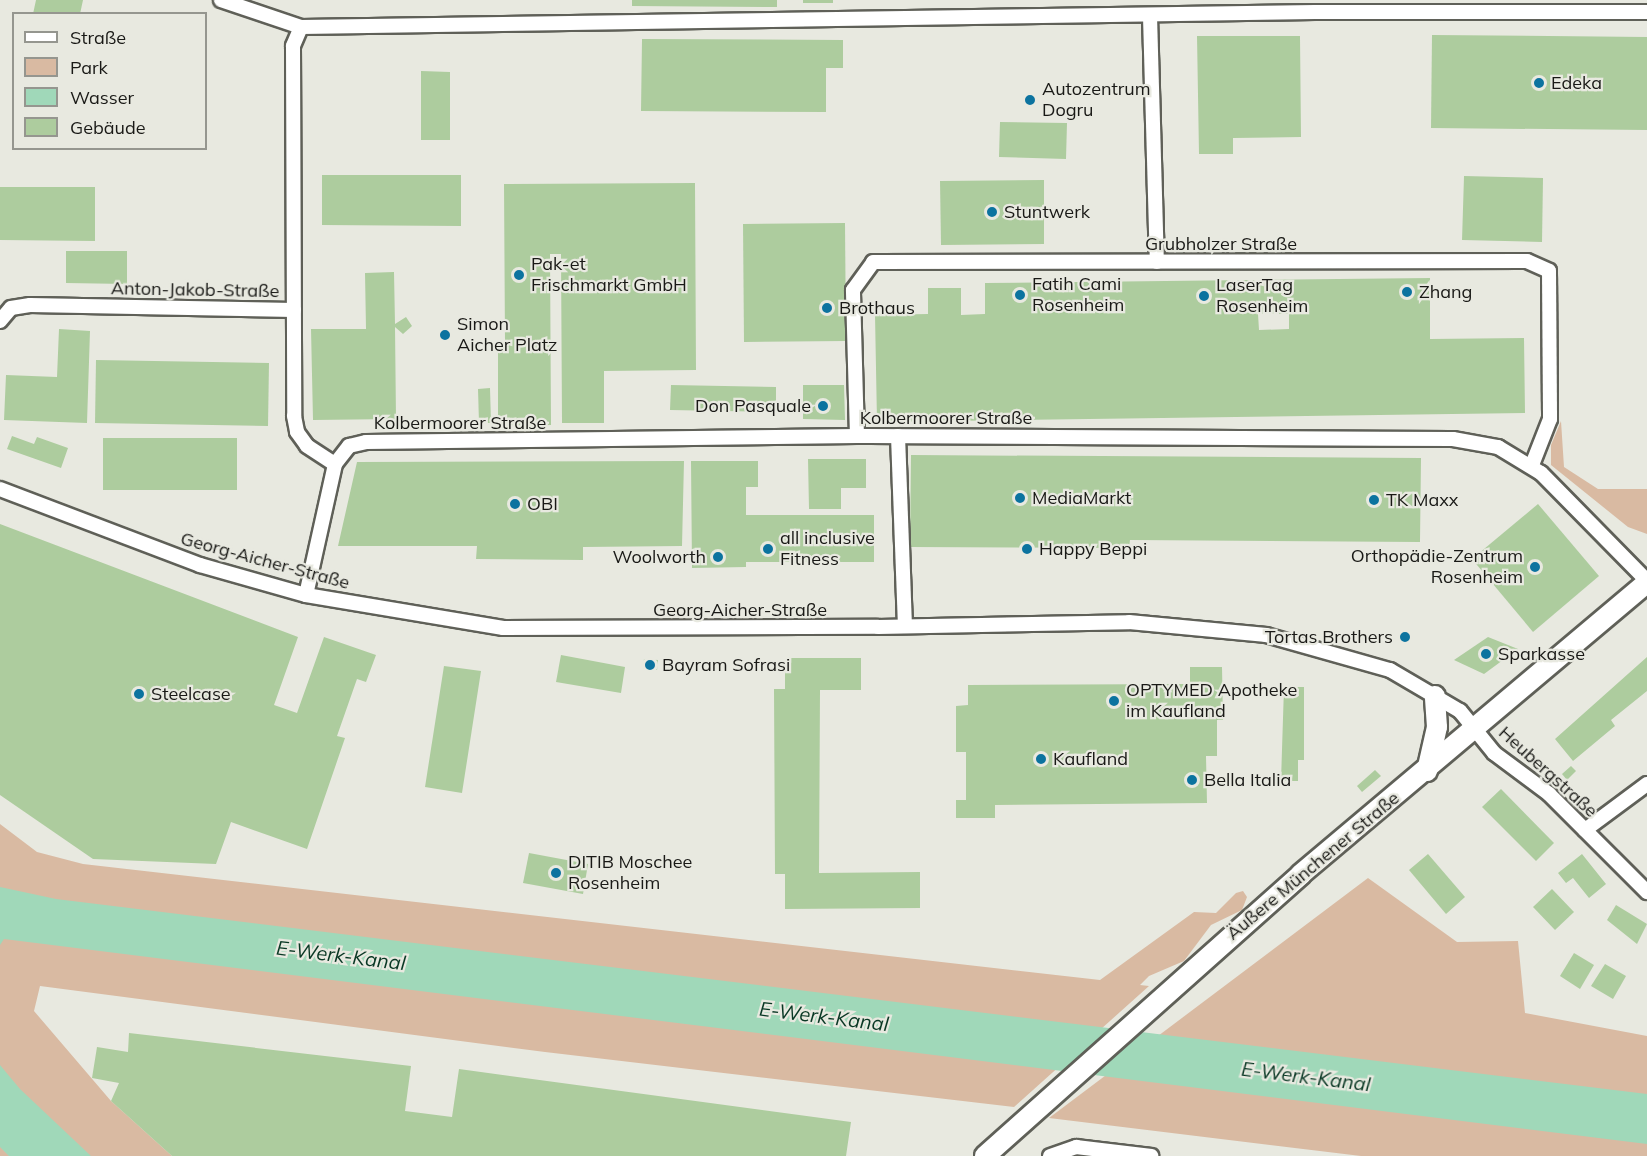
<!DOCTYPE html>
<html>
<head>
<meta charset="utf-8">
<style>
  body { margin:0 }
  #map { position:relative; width:1647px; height:1156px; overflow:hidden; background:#e8e9e0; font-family:Mulish,sans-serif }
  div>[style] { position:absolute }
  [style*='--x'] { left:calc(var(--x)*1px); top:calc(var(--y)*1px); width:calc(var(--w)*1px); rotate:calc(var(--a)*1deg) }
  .green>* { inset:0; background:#d9baa2 }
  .water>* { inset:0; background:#a0d8b9 }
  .building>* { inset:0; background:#adcc9e }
  .roads { filter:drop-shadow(2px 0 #5f6058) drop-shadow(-2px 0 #5f6058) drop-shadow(0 2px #5f6058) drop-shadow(0 -2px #5f6058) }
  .street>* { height:14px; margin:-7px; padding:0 7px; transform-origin:7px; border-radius:7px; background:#fff }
  .secondary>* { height:20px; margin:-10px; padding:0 10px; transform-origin:10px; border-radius:10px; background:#fff }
  .dots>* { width:16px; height:16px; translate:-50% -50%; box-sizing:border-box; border:3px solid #e8e9e0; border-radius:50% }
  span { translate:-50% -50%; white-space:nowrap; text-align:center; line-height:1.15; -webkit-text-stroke:4.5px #e8e9e0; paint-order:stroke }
  .poi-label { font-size:18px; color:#191916 }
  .left { translate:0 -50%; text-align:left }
  .right { translate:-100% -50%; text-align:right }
  .street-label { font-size:18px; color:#191916 }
  .water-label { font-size:20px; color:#093824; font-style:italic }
  .legend { position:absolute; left:12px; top:12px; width:195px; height:138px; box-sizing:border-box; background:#e8e9e0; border:2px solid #95968f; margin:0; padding:8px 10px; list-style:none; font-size:18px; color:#191916 }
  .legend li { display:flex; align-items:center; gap:12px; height:30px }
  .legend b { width:30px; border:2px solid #95968f }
</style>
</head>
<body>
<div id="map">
  <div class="green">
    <div style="clip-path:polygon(1561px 421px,1564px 467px,1598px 489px,1647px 489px,1647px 534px,1628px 527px,1551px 465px,1551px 445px)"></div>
    <div style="clip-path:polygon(0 824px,37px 852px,83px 864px,1100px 980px,1194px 912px,1216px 913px,1236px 893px,1243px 891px,1247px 897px,1242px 910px,1211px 925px,1184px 961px,1149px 976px,1140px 985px,1149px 986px,1014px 1107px,545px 1052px,40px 986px,34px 1011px,111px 1101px,172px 1156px,0 1156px)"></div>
    <div style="clip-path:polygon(1368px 878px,1457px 942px,1518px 941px,1525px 1013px,1647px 1036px,1647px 1156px,1361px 1156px,1049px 1118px)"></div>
  </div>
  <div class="water">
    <div style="clip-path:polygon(0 887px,56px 899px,1647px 1094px,1647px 1144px,4px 939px,0 945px)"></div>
    <div style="clip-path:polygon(0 1065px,20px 1089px,91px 1156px,9px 1156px,0 1147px)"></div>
  </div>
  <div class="building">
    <div style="clip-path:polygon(36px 0,83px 0,80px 14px,33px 14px)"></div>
    <div style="clip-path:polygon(632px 0,777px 0,777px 7px,632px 6px)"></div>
    <div style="clip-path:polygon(803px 0,833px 0,833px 3px,803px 3px)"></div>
    <div style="clip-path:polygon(1432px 35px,1647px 37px,1647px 130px,1431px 128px)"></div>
    <div style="clip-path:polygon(1197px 36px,1300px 36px,1301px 137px,1233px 138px,1233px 154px,1199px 154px)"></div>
    <div style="clip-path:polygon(642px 39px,843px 40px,843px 68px,826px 68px,826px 112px,641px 111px)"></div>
    <div style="clip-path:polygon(421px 71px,450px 72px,450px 140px,421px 140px)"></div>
    <div style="clip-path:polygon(1000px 122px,1067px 123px,1066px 159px,999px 157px)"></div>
    <div style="clip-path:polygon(322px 175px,461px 175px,461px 226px,322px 225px)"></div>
    <div style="clip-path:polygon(1464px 176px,1543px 178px,1542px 242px,1462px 240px)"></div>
    <div style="clip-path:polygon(1044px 180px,1044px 244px,941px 245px,940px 181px)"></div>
    <div style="clip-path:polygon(695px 183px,696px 370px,604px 371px,604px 423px,562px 423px,561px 254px,550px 254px,551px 425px,498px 426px,498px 344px,505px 344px,504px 184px)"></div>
    <div style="clip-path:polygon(0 187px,95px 187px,95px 241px,0 240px)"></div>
    <div style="clip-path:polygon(845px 223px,846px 341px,744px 342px,743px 224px)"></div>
    <div style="clip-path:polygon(66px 251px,127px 251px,127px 284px,66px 283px)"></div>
    <div style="clip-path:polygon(394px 272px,395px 324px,406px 317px,412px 326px,403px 334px,395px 327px,396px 419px,313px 420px,311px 329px,366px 329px,365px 273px)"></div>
    <div style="clip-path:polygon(evenodd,1430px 278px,1430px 339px,1524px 338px,1525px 413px,877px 422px,875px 315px,928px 314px,928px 288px,961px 288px,961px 315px,985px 314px,985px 283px,1430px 278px,1258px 314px,1289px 314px,1289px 329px,1259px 330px,1258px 314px)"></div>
    <div style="clip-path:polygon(59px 329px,90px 331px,87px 423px,4px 420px,6px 375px,57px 377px)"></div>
    <div style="clip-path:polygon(96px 360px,269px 363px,268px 426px,95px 423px)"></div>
    <div style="clip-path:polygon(671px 385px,776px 387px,776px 412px,670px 410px)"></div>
    <div style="clip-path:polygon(803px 385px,844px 385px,845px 420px,803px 419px)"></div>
    <div style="clip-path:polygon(490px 388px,491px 423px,479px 423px,478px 389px)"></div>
    <div style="clip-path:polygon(12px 436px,34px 444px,37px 437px,68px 448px,61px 468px,7px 449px)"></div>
    <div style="clip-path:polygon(103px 438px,237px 438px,237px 490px,103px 490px)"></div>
    <div style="clip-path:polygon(911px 455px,1421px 458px,1420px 542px,1130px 540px,1129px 548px,910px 547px)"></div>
    <div style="clip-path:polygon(808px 459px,866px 459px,866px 488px,841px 488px,841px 509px,809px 509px)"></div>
    <div style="clip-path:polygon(684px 461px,682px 546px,583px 547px,583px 560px,476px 559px,477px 546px,338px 546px,357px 462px)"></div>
    <div style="clip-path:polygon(691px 461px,758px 461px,758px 487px,746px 487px,746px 515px,874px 515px,874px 562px,746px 562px,746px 567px,692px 568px)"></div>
    <div style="clip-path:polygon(1538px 504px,1599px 576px,1533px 632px,1472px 559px)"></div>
    <div style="clip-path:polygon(0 524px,298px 637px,274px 705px,297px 713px,324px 637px,376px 655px,366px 682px,357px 679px,337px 736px,345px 738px,307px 849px,231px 822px,216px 864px,93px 859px,0 795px)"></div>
    <div style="clip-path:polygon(1488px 637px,1518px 649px,1484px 674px,1454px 660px)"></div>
    <div style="clip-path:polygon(561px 655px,625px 667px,621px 693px,556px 682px)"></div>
    <div style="clip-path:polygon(1647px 657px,1647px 691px,1611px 720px,1615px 726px,1573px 761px,1555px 739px)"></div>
    <div style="clip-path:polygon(785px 658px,861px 658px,861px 690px,820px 690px,819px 873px,920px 872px,920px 908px,785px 909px,785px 874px,775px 874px,774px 689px,785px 689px)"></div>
    <div style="clip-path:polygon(644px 659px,658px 660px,657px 670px,643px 669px)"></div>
    <div style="clip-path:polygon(444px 666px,481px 671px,462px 793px,425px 787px)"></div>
    <div style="clip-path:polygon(1190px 667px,1222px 667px,1223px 720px,1217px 720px,1217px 756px,1206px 756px,1207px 803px,995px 805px,995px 818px,956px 818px,956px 800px,966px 800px,966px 752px,956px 752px,956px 706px,968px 705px,968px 685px,1190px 684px)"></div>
    <div style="clip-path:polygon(1284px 687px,1304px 687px,1304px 760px,1298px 760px,1298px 781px,1281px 781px)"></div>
    <div style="clip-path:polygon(1571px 766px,1576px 771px,1567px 780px,1562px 774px)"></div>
    <div style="clip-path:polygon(1375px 770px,1381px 776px,1362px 792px,1357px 786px)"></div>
    <div style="clip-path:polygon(1501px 789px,1554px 843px,1536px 861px,1482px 807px)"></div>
    <div style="clip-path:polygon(529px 853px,588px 864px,583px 894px,523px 883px)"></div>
    <div style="clip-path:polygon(1428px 854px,1465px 897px,1446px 914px,1409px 870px)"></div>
    <div style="clip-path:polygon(1582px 854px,1606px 884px,1589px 898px,1573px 878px,1566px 883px,1558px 873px)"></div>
    <div style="clip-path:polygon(1552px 889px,1574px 912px,1555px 930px,1533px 907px)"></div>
    <div style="clip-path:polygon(1616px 905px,1647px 924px,1637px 944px,1607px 920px)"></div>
    <div style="clip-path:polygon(1574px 953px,1594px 965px,1580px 989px,1560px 976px)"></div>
    <div style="clip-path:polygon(1605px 964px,1626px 976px,1613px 999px,1591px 986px)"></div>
    <div style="clip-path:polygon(129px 1033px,411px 1066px,405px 1111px,452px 1117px,459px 1069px,851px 1122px,846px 1156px,172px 1156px,111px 1101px,119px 1083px,92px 1078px,97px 1047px,128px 1052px)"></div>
  </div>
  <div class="roads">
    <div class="street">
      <div style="--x:221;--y:0;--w:84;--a:18.6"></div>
      <div style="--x:301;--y:27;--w:1014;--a:-0.85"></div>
      <div style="--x:1315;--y:12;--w:332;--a:0"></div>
      <div style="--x:1150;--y:16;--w:246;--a:88.4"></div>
      <div style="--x:301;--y:27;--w:21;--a:113"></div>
      <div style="--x:293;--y:46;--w:370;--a:89.8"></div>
      <div style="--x:294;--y:416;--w:16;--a:79"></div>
      <div style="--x:297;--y:432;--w:17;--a:54"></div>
      <div style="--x:307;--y:446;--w:33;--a:33"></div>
      <div style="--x:0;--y:321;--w:17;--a:-50"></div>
      <div style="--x:11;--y:308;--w:19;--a:-9"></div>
      <div style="--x:30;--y:305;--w:264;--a:1.1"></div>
      <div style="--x:857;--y:436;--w:146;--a:-91.6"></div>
      <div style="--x:853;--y:290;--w:34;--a:-54"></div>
      <div style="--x:873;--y:262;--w:654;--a:-0.09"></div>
      <div style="--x:1527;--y:261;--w:24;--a:24"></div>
      <div style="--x:1549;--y:271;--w:148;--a:89.6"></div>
      <div style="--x:1550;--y:419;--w:49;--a:111.4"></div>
      <div style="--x:898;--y:436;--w:190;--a:87.9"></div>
      <div style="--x:0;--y:489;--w:214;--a:20.8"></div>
      <div style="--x:200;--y:565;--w:110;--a:15.8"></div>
      <div style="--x:306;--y:595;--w:200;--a:9.5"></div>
      <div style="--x:503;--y:628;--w:375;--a:-0.2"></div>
      <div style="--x:878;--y:627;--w:251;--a:-1.1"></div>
      <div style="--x:1129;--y:622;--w:138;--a:5.4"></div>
      <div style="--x:1266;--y:635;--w:129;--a:15.8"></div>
      <div style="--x:1390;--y:670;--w:81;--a:30.4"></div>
      <div style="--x:1460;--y:711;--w:54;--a:51"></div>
      <div style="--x:1494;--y:753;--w:69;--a:36.7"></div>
      <div style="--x:1549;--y:794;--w:139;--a:45"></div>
      <div style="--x:306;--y:595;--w:134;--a:-77.5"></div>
      <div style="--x:335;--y:464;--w:23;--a:-52"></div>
      <div style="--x:349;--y:446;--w:17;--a:-13"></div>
      <div style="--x:366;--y:442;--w:491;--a:-0.7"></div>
      <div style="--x:857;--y:436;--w:596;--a:0.29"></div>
      <div style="--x:1453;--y:439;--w:46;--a:10.1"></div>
      <div style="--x:1498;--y:447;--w:50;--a:31.2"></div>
      <div style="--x:1541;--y:473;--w:151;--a:45.5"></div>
      <div style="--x:1585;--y:830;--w:77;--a:-36.6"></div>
      <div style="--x:1050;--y:1156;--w:28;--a:-19"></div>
      <div style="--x:1076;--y:1147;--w:76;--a:6.8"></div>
    </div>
    <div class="secondary">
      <div style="--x:1427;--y:771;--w:45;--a:-77.2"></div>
      <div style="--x:1437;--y:727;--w:31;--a:-94"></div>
      <div style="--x:985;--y:1156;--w:424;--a:-41.7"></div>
      <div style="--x:1301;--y:874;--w:452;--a:-40.1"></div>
    </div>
  </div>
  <div class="dots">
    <div style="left:1539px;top:83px;background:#0c739f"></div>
    <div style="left:1030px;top:100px;background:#0c739f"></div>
    <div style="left:992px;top:212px;background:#0c739f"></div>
    <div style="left:519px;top:275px;background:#0c739f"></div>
    <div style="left:1407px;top:292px;background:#0c739f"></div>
    <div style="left:1020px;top:295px;background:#0c739f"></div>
    <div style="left:1204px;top:296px;background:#0c739f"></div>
    <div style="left:827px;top:308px;background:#0c739f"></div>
    <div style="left:445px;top:335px;background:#0c739f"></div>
    <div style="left:823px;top:406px;background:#0c739f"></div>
    <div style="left:1020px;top:498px;background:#0c739f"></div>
    <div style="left:1374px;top:500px;background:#0c739f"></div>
    <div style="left:515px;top:504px;background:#0c739f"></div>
    <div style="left:768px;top:549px;background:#0c739f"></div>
    <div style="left:1027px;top:549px;background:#0c739f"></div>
    <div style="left:718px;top:557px;background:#0c739f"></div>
    <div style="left:1535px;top:567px;background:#0c739f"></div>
    <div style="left:1405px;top:637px;background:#0c739f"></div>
    <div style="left:1486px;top:654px;background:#0c739f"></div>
    <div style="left:650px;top:665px;background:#0c739f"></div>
    <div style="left:139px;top:694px;background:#0c739f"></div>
    <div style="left:1114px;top:701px;background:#0c739f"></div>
    <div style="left:1041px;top:759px;background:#0c739f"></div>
    <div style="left:1192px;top:780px;background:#0c739f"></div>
    <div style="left:556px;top:873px;background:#0c739f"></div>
  </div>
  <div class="poi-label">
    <span class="left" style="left:1551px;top:83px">Edeka</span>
    <span class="left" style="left:1042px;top:100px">Autozentrum<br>Dogru</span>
    <span class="left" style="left:1004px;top:212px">Stuntwerk</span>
    <span class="left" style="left:531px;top:275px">Pak-et<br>Frischmarkt GmbH</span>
    <span class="left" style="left:1032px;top:295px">Fatih Cami<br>Rosenheim</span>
    <span class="left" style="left:1216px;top:296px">LaserTag<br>Rosenheim</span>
    <span class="left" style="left:1419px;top:292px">Zhang</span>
    <span class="left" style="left:839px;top:308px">Brothaus</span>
    <span class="left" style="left:457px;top:335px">Simon<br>Aicher Platz</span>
    <span class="right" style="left:811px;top:406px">Don Pasquale</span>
    <span class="left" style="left:1032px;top:498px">MediaMarkt</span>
    <span class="left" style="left:1386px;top:500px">TK Maxx</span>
    <span class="left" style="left:527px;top:504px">OBI</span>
    <span class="left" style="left:780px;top:549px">all inclusive<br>Fitness</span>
    <span class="left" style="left:1039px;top:549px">Happy Beppi</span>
    <span class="right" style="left:706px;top:557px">Woolworth</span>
    <span class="right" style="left:1523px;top:567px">Orthopädie-Zentrum<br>Rosenheim</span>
    <span class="right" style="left:1393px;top:637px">Tortas Brothers</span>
    <span class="left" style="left:1498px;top:654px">Sparkasse</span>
    <span class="left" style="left:662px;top:665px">Bayram Sofrasi</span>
    <span class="left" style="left:1126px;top:701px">OPTYMED Apotheke<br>im Kaufland</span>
    <span class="left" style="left:151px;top:694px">Steelcase</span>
    <span class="left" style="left:1053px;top:759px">Kaufland</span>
    <span class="left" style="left:1204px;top:780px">Bella Italia</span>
    <span class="left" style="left:568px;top:873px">DITIB Moschee<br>Rosenheim</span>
  </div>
  <div class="street-label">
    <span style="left:1221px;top:244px">Grubholzer Straße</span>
    <span style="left:195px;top:290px;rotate:1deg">Anton-Jakob-Straße</span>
    <span style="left:946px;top:418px">Kolbermoorer Straße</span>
    <span style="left:460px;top:423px">Kolbermoorer Straße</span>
    <span style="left:265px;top:561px;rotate:15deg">Georg-Aicher-Straße</span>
    <span style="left:740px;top:610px">Georg-Aicher-Straße</span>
    <span style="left:1548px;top:772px;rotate:42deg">Heubergstraße</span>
    <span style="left:1313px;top:866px;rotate:-40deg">Äußere Münchener Straße</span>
  </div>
  <div class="water-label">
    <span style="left:341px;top:955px;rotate:7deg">E-Werk-Kanal</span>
    <span style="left:824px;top:1016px;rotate:7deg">E-Werk-Kanal</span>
    <span style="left:1306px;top:1076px;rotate:7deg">E-Werk-Kanal</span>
  </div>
  <ul class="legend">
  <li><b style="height:8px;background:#fff"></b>Straße</li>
  <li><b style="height:16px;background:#d9baa2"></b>Park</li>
  <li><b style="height:16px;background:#a0d8b9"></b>Wasser</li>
  <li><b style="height:16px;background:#adcc9e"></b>Gebäude</li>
  </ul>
</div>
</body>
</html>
